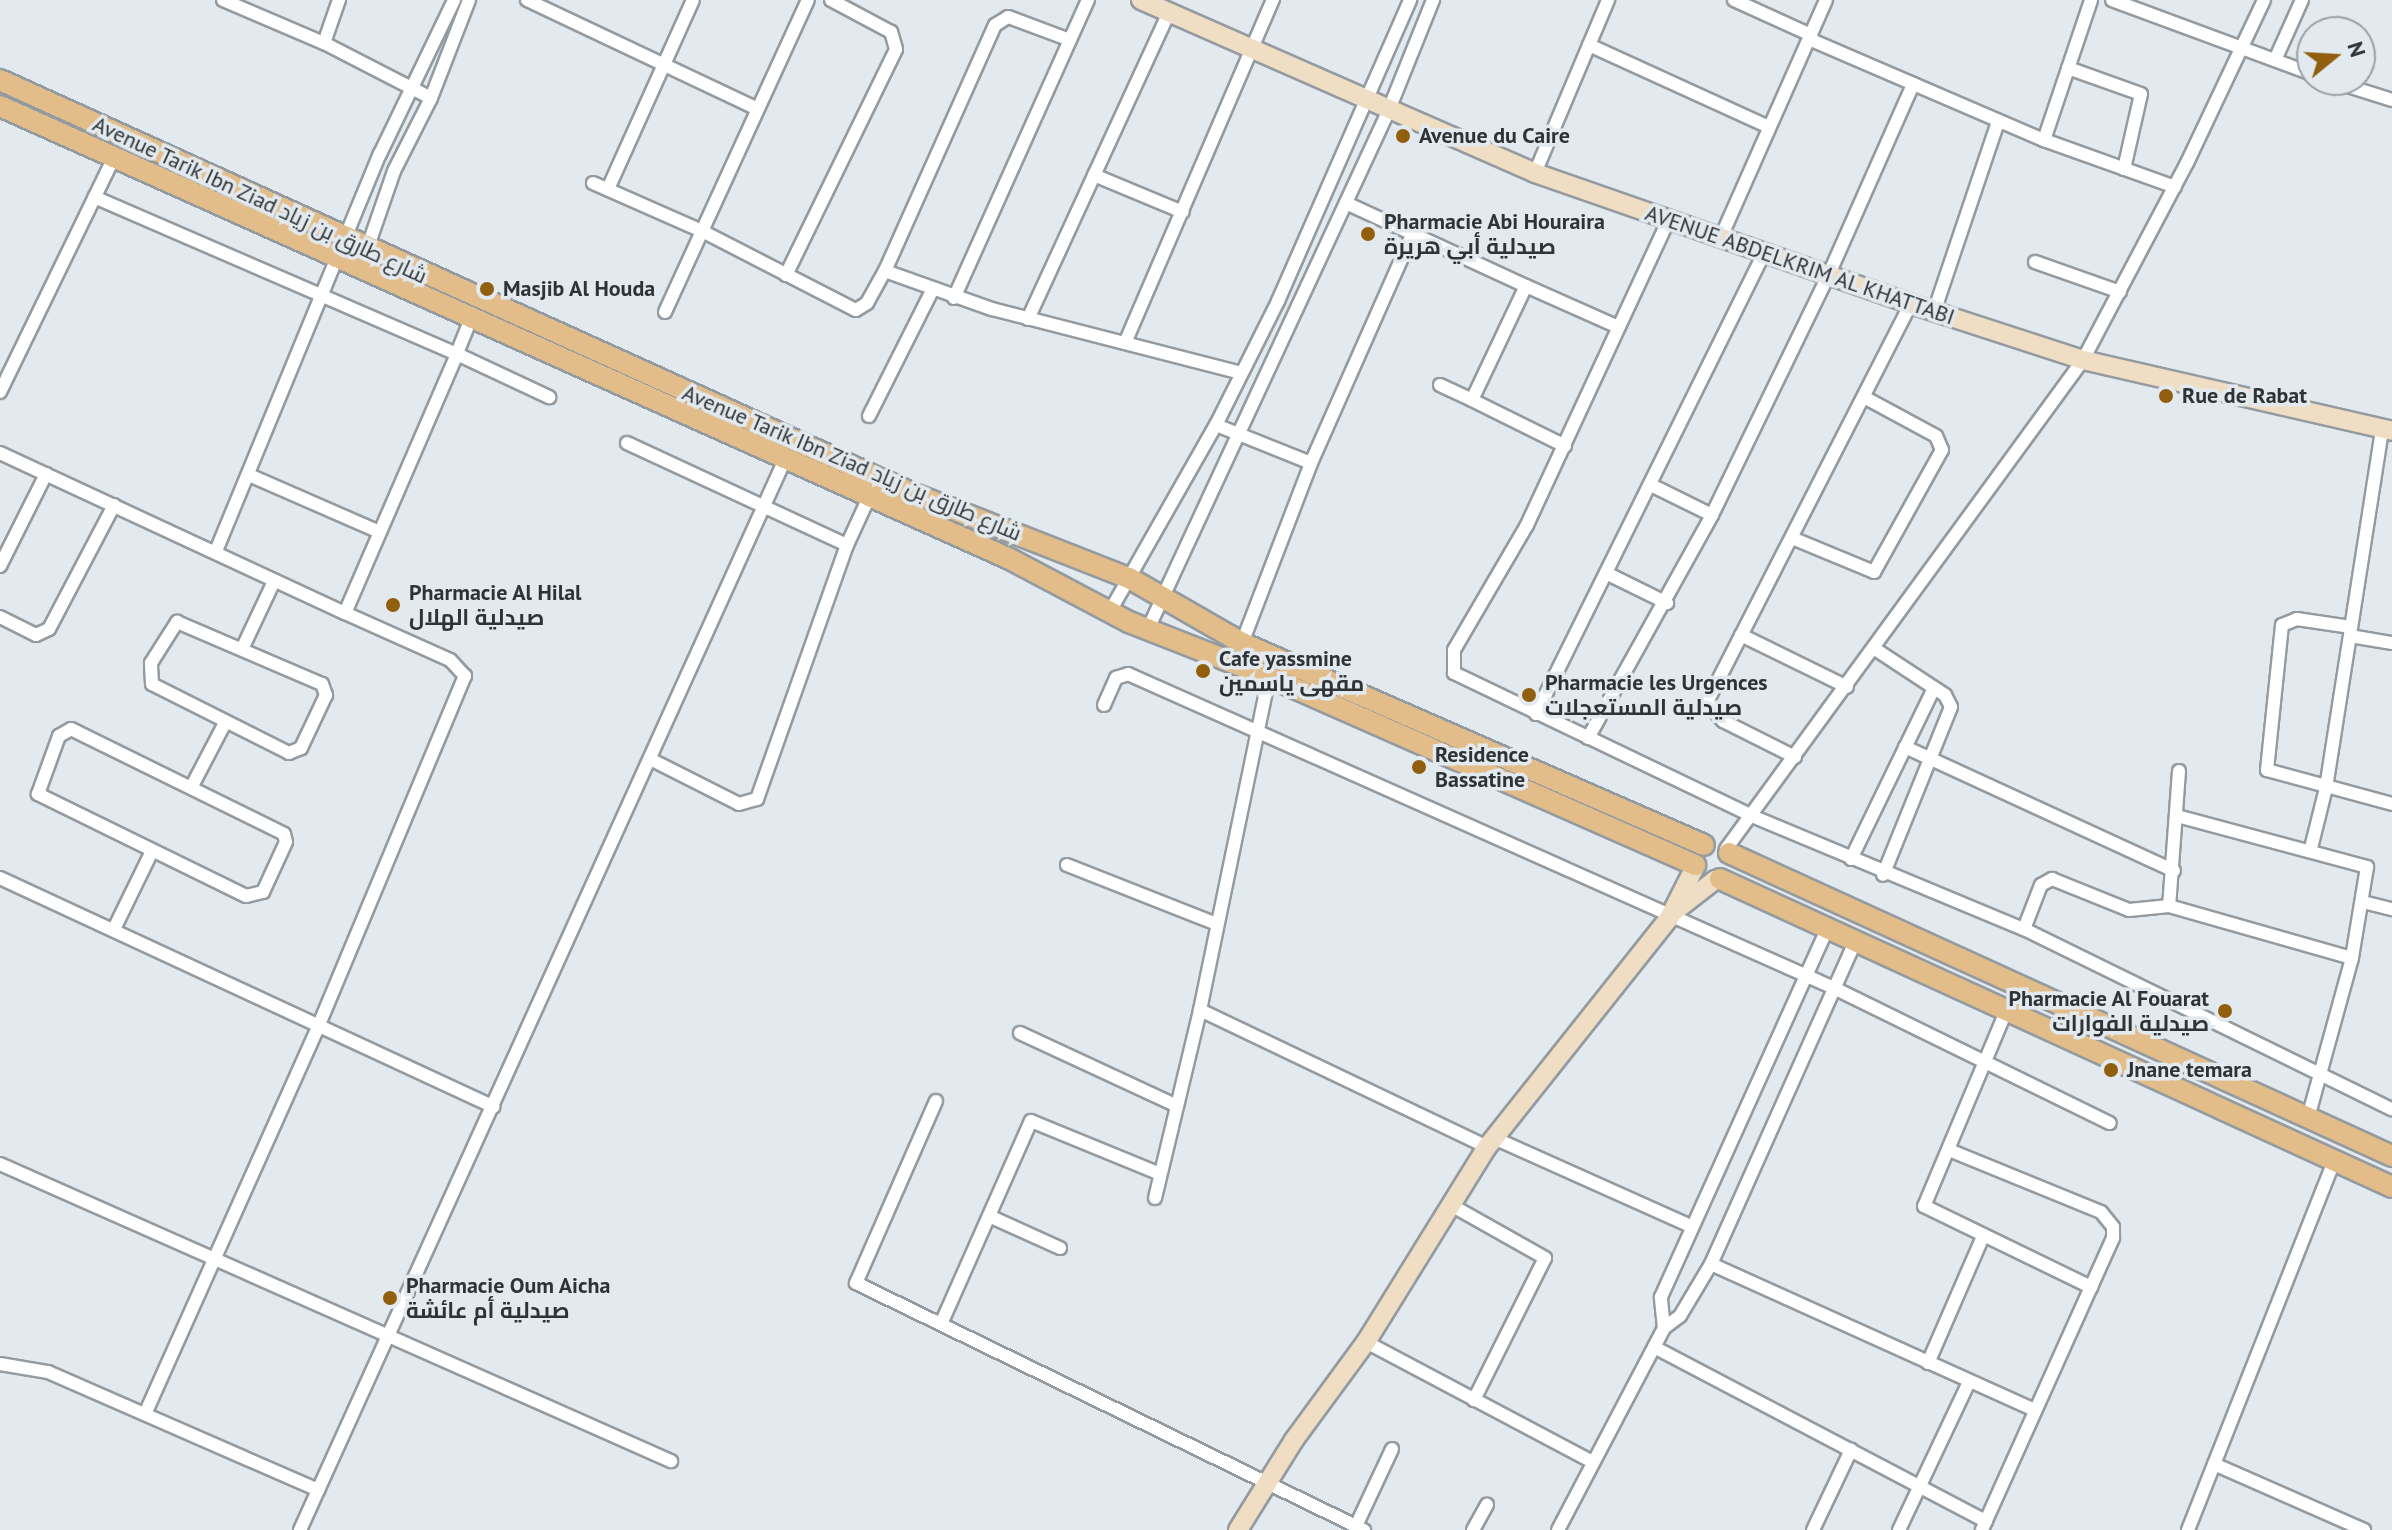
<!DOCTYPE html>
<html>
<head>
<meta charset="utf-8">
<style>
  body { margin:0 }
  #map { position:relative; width:2392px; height:1530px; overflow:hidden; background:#e2eaef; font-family:"PT Sans",Cairo,sans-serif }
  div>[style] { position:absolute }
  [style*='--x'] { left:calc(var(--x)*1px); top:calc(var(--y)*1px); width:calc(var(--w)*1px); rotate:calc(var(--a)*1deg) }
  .roads { filter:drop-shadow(2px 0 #949ba0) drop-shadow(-2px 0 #949ba0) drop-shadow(0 2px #949ba0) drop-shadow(0 -2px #949ba0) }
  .street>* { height:12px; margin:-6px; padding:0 6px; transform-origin:6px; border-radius:6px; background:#fff }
  .secondary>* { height:18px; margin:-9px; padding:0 9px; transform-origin:9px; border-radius:9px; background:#f0dec4 }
  .primary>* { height:20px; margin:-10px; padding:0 10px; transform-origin:10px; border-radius:10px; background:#e2bc89 }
  .dots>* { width:22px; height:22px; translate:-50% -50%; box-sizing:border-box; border:4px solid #e2eaef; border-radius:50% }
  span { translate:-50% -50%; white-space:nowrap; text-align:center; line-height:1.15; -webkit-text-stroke:7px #e2eaef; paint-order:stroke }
  .poi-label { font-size:22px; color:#303335; font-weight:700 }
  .left { translate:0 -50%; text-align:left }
  .right { translate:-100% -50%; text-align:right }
  .street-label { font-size:22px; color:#303335 }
  .north { position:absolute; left:2296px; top:16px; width:80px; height:80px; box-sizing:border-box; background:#e2eaef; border:2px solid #9ba1a5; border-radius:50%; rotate:72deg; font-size:22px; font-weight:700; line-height:32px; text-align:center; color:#303335 }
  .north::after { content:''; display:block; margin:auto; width:28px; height:36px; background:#915f0e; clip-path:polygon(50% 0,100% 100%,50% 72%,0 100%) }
</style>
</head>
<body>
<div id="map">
  <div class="roads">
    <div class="street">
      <div style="--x:223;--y:0;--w:110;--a:23.1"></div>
      <div style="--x:324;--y:43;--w:46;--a:-70.8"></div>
      <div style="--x:527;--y:0;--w:255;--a:25.3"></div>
      <div style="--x:1734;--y:0;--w:85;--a:24.4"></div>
      <div style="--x:2112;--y:0;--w:213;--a:20.3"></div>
      <div style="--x:1809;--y:39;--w:256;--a:23.3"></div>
      <div style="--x:2044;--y:140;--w:139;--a:19.7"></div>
      <div style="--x:1070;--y:40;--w:66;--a:-159.6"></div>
      <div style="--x:1008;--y:17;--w:15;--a:148"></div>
      <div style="--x:995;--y:25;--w:269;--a:114.1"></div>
      <div style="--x:885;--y:271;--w:114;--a:19.6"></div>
      <div style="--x:992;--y:309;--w:257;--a:14.4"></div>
      <div style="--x:324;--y:43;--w:120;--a:27.2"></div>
      <div style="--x:1589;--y:45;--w:198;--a:24.5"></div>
      <div style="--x:2275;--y:60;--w:66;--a:-65.8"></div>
      <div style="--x:2068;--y:68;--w:77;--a:19.6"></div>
      <div style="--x:2141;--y:94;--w:77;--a:102.8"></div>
      <div style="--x:2329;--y:80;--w:66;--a:17.6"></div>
      <div style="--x:2044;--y:140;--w:148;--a:-71.4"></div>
      <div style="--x:1535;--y:173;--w:188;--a:-67.1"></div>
      <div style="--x:1094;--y:175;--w:96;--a:22.6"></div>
      <div style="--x:593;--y:183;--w:119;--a:23.8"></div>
      <div style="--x:702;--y:231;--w:173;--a:27.2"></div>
      <div style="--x:856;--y:310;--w:13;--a:-32"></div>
      <div style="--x:867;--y:303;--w:37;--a:-61"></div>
      <div style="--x:608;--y:189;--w:207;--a:-65.8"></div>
      <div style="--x:1346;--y:203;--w:198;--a:24.8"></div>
      <div style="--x:1669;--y:219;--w:337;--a:114.9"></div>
      <div style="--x:1527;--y:525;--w:145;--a:120.3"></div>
      <div style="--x:1454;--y:650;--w:23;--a:90"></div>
      <div style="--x:1454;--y:673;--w:331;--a:25.6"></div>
      <div style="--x:1752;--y:816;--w:295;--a:22.6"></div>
      <div style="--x:2024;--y:929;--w:410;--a:26.1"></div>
      <div style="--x:1721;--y:237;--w:259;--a:-66.1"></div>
      <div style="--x:366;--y:252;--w:86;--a:-70.9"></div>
      <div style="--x:394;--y:171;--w:82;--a:-63.1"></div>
      <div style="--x:431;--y:98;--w:105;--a:-68.8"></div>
      <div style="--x:2035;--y:262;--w:90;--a:19.4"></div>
      <div style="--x:786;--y:275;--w:251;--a:-64"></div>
      <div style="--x:896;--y:49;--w:18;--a:-106"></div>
      <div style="--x:891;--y:32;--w:68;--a:-151.9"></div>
      <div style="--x:954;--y:298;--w:327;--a:-65.8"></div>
      <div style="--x:665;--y:312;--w:343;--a:-65.4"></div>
      <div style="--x:1934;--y:312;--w:200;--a:-71.4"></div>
      <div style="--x:1028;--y:319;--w:337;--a:-65.3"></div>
      <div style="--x:470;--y:321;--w:35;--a:112"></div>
      <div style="--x:457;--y:354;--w:102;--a:25.1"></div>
      <div style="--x:1125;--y:343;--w:374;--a:-66.7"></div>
      <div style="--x:1440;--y:385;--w:35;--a:25"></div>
      <div style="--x:0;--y:392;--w:261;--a:-64.1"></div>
      <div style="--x:869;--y:416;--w:142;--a:-63.3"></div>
      <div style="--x:1216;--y:425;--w:102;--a:21.8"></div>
      <div style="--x:627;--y:443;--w:242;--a:24.9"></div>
      <div style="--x:1565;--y:446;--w:104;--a:-153.7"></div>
      <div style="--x:1472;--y:400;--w:126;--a:-64.7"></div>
      <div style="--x:1526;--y:286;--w:101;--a:24"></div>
      <div style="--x:0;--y:453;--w:380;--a:24.9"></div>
      <div style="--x:345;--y:613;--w:282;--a:-66.6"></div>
      <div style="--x:457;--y:354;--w:395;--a:-156.6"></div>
      <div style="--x:249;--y:475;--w:140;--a:23.6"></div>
      <div style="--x:1651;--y:485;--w:68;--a:26.2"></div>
      <div style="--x:1792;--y:538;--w:89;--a:22.5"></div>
      <div style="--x:1874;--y:572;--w:140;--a:-60.9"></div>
      <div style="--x:1942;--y:450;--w:15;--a:-113"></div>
      <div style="--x:1936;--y:436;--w:82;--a:-151.6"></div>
      <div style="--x:216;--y:551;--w:430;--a:-67.6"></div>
      <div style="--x:380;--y:154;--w:171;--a:-64.3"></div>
      <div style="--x:0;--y:566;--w:103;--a:-63.4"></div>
      <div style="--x:1608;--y:574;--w:66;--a:26.2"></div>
      <div style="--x:1109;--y:613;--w:216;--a:-60.4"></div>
      <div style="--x:1216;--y:425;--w:139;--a:-63.4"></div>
      <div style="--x:1278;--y:301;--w:329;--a:-66.3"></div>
      <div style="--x:0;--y:617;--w:40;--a:26.6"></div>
      <div style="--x:36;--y:635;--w:14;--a:-25"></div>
      <div style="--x:49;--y:629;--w:140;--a:-62.3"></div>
      <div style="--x:177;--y:622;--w:158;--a:23.2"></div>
      <div style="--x:322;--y:684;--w:12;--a:70"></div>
      <div style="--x:326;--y:695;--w:59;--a:115.3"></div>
      <div style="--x:301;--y:748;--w:13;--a:157"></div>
      <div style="--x:289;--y:753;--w:153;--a:-153.3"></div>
      <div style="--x:152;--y:684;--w:21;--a:-93"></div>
      <div style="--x:151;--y:663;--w:49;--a:-57.6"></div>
      <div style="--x:2351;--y:627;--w:55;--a:-171.6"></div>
      <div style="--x:2297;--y:619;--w:16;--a:158"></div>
      <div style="--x:2282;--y:625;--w:146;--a:95.9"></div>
      <div style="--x:2267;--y:770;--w:130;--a:15.2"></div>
      <div style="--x:1148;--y:629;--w:570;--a:-65.1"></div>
      <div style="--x:1388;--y:112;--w:121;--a:-68.1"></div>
      <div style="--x:1741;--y:635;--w:118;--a:26.1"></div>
      <div style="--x:2350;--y:636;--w:43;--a:9.5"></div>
      <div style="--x:1242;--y:643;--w:193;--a:-69"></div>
      <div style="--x:1311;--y:463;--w:252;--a:-66.1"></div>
      <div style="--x:243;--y:647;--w:73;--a:-64.8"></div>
      <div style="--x:1875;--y:649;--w:84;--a:33.3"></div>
      <div style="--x:1945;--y:695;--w:13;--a:63"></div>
      <div style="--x:1951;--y:707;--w:181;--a:112"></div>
      <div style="--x:1269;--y:677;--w:340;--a:101.7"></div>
      <div style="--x:1200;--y:1010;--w:318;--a:25.5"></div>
      <div style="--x:1104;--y:705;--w:30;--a:-66"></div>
      <div style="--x:1116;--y:678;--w:13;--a:-18"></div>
      <div style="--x:1128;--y:674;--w:773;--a:23.98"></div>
      <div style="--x:1834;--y:988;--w:307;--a:26.1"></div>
      <div style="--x:1536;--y:714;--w:514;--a:-63.68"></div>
      <div style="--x:71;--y:729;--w:237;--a:26.2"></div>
      <div style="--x:284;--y:834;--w:8;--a:76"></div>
      <div style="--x:286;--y:842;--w:55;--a:114.7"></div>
      <div style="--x:263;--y:892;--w:17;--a:167"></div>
      <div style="--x:246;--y:896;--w:232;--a:-153.9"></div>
      <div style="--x:38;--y:794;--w:62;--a:-70.1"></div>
      <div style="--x:59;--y:736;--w:14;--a:-30"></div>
      <div style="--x:1588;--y:738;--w:255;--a:-60.9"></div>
      <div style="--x:1712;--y:515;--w:268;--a:-64.1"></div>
      <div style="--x:1829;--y:274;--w:208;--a:-66.1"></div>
      <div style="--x:1905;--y:747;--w:296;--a:24.7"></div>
      <div style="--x:1795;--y:757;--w:80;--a:-153.4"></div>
      <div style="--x:1723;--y:721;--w:25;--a:-130"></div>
      <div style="--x:1707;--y:702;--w:447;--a:-62.9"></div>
      <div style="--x:652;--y:760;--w:97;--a:26.8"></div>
      <div style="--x:739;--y:804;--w:19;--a:-16"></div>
      <div style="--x:757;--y:799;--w:269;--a:-70.5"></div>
      <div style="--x:847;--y:545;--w:55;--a:-65.3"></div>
      <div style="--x:2179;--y:771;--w:135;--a:94.2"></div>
      <div style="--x:2169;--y:906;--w:190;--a:15.9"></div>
      <div style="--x:192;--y:786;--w:71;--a:-62.4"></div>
      <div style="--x:2177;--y:816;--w:197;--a:15"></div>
      <div style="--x:2367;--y:867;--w:92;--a:99.4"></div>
      <div style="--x:2352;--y:958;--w:166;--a:105.4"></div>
      <div style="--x:2311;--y:848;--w:62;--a:-76"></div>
      <div style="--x:2326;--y:788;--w:363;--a:-81.1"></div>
      <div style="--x:1726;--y:849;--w:605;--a:-53.87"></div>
      <div style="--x:2083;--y:360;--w:223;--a:-62.2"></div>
      <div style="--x:2187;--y:163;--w:180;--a:-64.7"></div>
      <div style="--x:1851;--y:859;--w:190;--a:-64.1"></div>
      <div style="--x:1067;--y:865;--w:161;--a:21.5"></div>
      <div style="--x:0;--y:878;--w:544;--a:24.87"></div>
      <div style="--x:2363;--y:902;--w:30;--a:14"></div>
      <div style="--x:114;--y:929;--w:87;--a:-64"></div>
      <div style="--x:2024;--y:929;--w:47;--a:-68.9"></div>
      <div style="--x:2041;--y:885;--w:13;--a:-29"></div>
      <div style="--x:2052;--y:879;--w:83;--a:21.9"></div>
      <div style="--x:2129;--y:910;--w:40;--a:-5.7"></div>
      <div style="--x:2007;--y:1009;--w:214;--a:112.8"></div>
      <div style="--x:1924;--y:1206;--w:186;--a:25.9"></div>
      <div style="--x:1020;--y:1033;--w:173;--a:24.9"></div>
      <div style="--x:936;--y:1101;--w:199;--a:113.7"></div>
      <div style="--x:856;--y:1283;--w:565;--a:25.93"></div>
      <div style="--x:1494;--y:1138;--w:216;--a:24.1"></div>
      <div style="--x:1949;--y:1150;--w:164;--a:22.2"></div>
      <div style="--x:2101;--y:1212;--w:19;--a:51"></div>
      <div style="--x:2113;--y:1227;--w:11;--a:90"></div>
      <div style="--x:2113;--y:1238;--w:320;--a:114.2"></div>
      <div style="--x:0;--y:1164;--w:734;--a:23.88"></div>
      <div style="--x:1155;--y:1198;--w:193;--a:-76.5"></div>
      <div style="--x:1451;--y:1205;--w:108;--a:29.4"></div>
      <div style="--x:1545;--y:1258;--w:159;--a:116.6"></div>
      <div style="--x:989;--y:1216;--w:78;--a:24.3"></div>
      <div style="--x:1711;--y:1264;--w:355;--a:24.3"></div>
      <div style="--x:941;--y:1324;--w:222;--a:-66.1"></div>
      <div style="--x:1031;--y:1121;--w:139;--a:22.3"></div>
      <div style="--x:1664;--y:1328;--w:31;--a:-96"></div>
      <div style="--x:1661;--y:1297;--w:404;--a:-65.7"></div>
      <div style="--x:1366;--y:1342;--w:257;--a:27.9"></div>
      <div style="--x:1654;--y:1347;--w:375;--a:27.7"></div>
      <div style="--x:1928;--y:1363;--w:135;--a:-66.5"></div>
      <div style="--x:0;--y:1364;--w:49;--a:9.5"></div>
      <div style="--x:48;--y:1372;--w:295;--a:23.6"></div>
      <div style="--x:145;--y:1414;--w:424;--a:-65.9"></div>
      <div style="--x:318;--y:1027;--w:381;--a:-67.3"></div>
      <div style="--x:465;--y:676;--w:22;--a:-133"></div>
      <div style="--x:450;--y:660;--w:115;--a:-155.9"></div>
      <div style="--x:2214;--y:1464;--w:164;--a:23.7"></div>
      <div style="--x:1356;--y:1526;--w:85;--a:-64.9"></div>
      <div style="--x:300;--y:1530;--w:1178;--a:-65.63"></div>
      <div style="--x:1473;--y:1530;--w:29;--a:-61"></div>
      <div style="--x:1558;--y:1530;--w:228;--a:-62.3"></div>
      <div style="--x:1664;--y:1328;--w:20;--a:-37"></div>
      <div style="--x:1680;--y:1316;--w:61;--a:-59.2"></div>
      <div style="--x:1711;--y:1264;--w:353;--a:-65.9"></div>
      <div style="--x:1813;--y:1530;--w:89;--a:-64.6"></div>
      <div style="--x:1899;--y:1530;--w:164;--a:-64.7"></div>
      <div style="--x:2188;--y:1530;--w:399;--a:-68.4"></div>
    </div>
    <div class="secondary">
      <div style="--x:1141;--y:0;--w:430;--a:23.7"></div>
      <div style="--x:1535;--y:173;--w:398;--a:19.2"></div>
      <div style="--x:1911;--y:304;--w:181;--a:18"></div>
      <div style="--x:2083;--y:360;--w:317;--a:12.9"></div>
      <div style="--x:1675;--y:911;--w:51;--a:-37.8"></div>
      <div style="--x:1238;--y:1530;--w:106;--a:-58.1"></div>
      <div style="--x:1294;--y:1440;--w:122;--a:-53.7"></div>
      <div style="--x:1366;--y:1342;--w:229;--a:-58.2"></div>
      <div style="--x:1487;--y:1147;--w:293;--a:-51.5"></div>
      <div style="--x:1669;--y:918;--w:57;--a:-63"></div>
    </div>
    <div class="primary">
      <div style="--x:0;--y:80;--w:998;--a:24.38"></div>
      <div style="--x:909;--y:492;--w:236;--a:21.4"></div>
      <div style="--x:1129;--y:578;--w:130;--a:29.9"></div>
      <div style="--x:1242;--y:643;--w:504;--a:23.62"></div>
      <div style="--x:0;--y:106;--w:1107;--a:24.16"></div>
      <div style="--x:1010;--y:559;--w:135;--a:27.9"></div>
      <div style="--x:1129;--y:622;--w:150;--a:21.4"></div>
      <div style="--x:1269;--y:677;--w:466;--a:23.8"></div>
      <div style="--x:1729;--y:853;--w:729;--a:24.56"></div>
      <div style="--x:1720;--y:879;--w:739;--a:24.62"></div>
    </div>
  </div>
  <div class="dots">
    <div style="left:1403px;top:136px;background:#915f0e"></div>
    <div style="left:1368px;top:234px;background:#915f0e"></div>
    <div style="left:487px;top:289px;background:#915f0e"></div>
    <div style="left:2166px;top:396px;background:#915f0e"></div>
    <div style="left:393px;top:605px;background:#915f0e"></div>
    <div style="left:1203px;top:671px;background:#915f0e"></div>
    <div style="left:1529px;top:695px;background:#915f0e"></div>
    <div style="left:1419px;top:767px;background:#915f0e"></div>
    <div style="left:2225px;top:1011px;background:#915f0e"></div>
    <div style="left:2111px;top:1070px;background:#915f0e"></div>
    <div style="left:390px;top:1298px;background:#915f0e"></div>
  </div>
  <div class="poi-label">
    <span class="left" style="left:1419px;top:136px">Avenue du Caire</span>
    <span class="left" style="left:1384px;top:234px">Pharmacie Abi Houraira<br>صيدلية أبي هريرة</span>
    <span class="left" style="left:503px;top:289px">Masjib Al Houda</span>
    <span class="left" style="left:2182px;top:396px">Rue de Rabat</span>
    <span class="left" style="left:409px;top:605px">Pharmacie Al Hilal<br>صيدلية الهلال</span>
    <span class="left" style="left:1219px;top:671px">Cafe yassmine<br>مقهى ياسمين</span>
    <span class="left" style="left:1545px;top:695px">Pharmacie les Urgences<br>صيدلية المستعجلات</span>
    <span class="left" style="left:1435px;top:767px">Residence<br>Bassatine</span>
    <span class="right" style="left:2209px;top:1011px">Pharmacie Al Fouarat<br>صيدلية الفوارات</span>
    <span class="left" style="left:2127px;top:1070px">Jnane temara</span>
    <span class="left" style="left:406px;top:1298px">Pharmacie Oum Aicha<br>صيدلية أم عائشة</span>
  </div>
  <div class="street-label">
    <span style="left:260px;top:200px;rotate:25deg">Avenue Tarik Ibn Ziad شارع طارق بن زياد</span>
    <span style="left:1800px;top:265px;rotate:19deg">AVENUE ABDELKRIM AL KHATTABI</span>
    <span style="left:852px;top:463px;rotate:23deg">Avenue Tarik Ibn Ziad شارع طارق بن زياد</span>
  </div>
  <div class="north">N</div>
</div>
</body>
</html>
